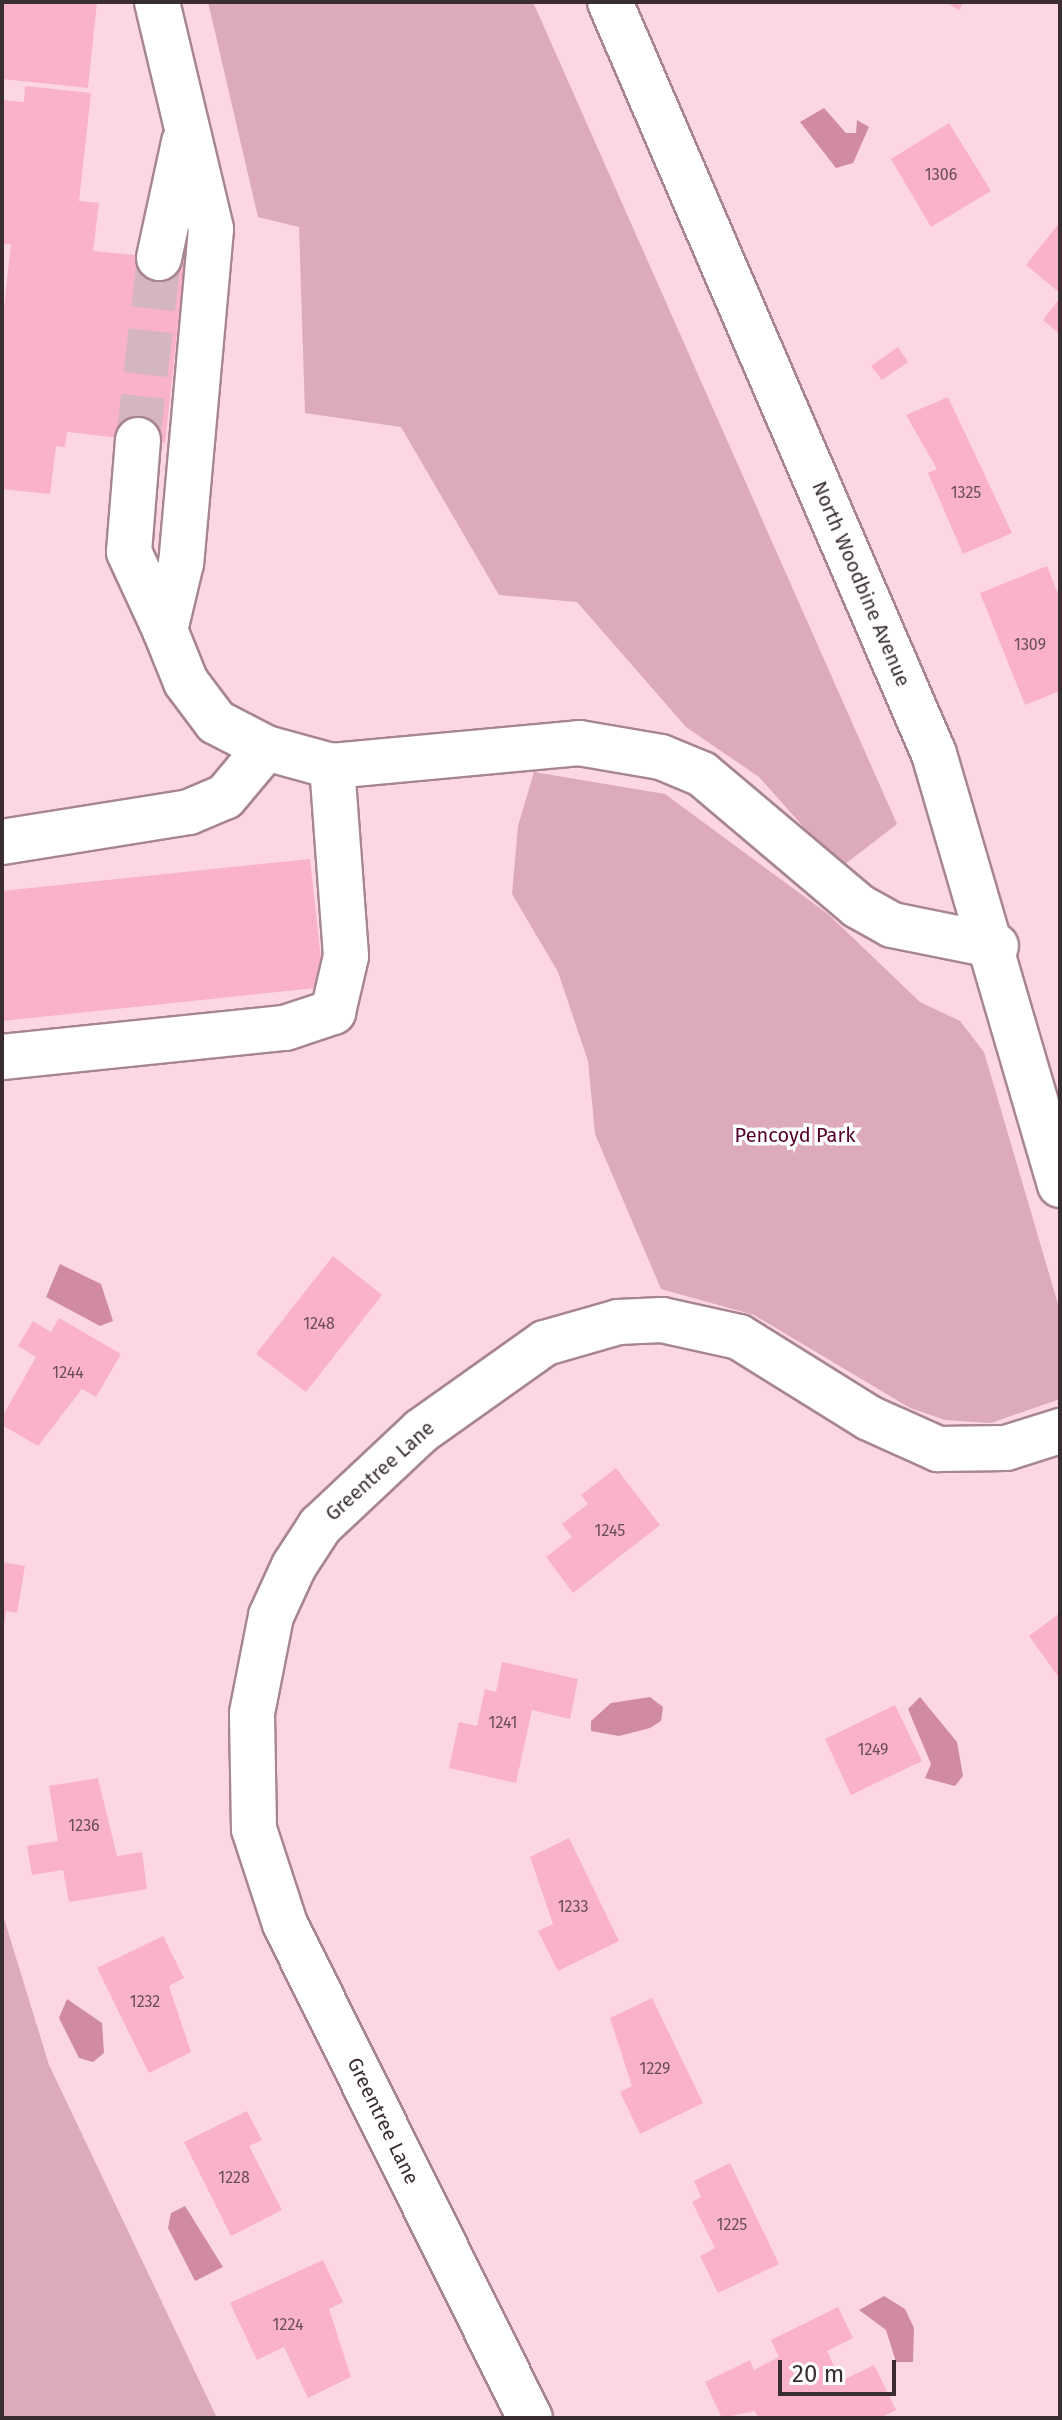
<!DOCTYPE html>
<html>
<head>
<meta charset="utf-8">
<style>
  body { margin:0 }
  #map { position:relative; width:1062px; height:2420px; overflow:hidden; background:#fcd7e2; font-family:"Fira Sans",sans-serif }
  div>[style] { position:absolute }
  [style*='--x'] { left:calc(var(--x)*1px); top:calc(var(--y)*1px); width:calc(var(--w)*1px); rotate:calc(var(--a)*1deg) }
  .green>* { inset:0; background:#ddaaba }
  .water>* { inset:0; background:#d08ba1 }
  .building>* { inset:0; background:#fab2c9 }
  .minor-tunnel>* { height:44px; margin-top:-22px; transform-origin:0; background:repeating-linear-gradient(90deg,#d5b5bf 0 44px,transparent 0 66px) }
  .roads { filter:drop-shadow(2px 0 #a78690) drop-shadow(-2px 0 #a78690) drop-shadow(0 2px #a78690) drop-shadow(0 -2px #a78690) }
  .minor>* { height:44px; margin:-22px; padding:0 22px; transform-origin:22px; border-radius:22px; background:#fff }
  span { translate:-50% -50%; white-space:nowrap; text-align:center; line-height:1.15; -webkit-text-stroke:7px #fff; paint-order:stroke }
  .number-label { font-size:16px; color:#6a4e57 }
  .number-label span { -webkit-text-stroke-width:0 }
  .street-label { font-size:20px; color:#3a2d31 }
  .park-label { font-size:20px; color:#54002a }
  .frame { position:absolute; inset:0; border:4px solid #3a2d31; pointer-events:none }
  .scale { position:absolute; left:778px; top:2360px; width:118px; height:36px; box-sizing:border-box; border:4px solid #3a2d31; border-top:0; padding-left:10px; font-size:24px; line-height:28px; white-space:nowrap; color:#3a2d31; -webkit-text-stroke:6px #fff; paint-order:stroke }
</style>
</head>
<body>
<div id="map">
  <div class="green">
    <div style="clip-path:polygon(208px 2px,533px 2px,897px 824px,840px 868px,759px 777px,686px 727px,577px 602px,499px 595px,401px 427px,305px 413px,299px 227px,258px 217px)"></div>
    <div style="clip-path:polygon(534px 772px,665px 794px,828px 914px,920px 1002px,960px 1021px,984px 1052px,1060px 1311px,1060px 1399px,991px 1423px,945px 1420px,910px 1408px,754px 1315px,661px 1289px,595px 1134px,588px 1061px,558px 972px,512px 894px,518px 826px)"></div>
    <div style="clip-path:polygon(2px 1912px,49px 2065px,217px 2418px,2px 2418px)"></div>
  </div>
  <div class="water">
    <div style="clip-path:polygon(824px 108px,846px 133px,856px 133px,857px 120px,869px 127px,853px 163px,836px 168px,800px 122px)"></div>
    <div style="clip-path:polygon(60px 1264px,101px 1284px,113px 1321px,100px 1326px,46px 1297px)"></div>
    <div style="clip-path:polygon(650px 1697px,663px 1707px,661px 1721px,650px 1728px,619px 1736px,591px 1731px,591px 1721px,611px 1703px)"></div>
    <div style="clip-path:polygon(920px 1697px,957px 1742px,963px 1776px,955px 1786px,925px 1778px,931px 1764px,908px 1709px)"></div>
    <div style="clip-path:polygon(67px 1999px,102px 2023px,104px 2053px,93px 2062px,79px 2058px,59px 2018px)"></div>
    <div style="clip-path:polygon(185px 2206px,223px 2267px,195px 2281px,168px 2228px,171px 2213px)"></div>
    <div style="clip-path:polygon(884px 2296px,905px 2309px,914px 2328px,913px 2362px,896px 2362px,886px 2330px,859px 2310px)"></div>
  </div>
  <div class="building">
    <div style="clip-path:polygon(3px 2px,97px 2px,88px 88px,2px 79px)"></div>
    <div style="clip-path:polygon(945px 2px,964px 2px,959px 10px)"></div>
    <div style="clip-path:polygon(25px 86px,91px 93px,79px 201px,99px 203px,93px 251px,185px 260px,165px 443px,67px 432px,65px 447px,56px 446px,50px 494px,2px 489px,2px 326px,11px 244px,2px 244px,2px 100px,24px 102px)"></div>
    <div style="clip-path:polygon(949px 123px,991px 191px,931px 227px,891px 159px)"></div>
    <div style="clip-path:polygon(1060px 222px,1060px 293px,1026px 265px)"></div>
    <div style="clip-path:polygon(1060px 298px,1060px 334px,1043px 320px)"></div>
    <div style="clip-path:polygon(898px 347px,908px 362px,882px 380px,871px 366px)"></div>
    <div style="clip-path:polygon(948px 397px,1012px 533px,963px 554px,928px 473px,937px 469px,906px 415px)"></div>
    <div style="clip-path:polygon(1047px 566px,1060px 599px,1060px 691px,1025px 705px,980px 593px)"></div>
    <div style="clip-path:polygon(310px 859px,324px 987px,2px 1021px,2px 891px)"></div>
    <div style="clip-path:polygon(333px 1256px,382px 1295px,306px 1392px,256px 1354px)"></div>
    <div style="clip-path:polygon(59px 1318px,121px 1354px,96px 1397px,82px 1389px,38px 1446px,2px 1425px,2px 1417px,36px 1357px,18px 1346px,33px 1321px,51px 1332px)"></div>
    <div style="clip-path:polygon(616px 1468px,660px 1525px,573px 1593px,546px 1557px,572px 1537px,562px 1524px,588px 1504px,581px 1495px)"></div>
    <div style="clip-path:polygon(2px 1562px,25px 1566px,17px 1613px,6px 1611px,4px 1627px)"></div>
    <div style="clip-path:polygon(1060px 1613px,1060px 1679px,1029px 1636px)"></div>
    <div style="clip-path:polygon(502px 1662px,578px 1679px,570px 1719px,532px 1710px,516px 1783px,449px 1768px,459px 1722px,477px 1726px,485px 1689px,496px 1692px)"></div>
    <div style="clip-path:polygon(895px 1705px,922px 1761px,851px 1795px,825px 1739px)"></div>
    <div style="clip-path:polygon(98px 1778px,117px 1856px,142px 1852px,147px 1889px,69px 1902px,63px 1870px,32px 1875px,27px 1846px,58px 1841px,49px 1786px)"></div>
    <div style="clip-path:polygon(569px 1838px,619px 1941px,558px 1971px,538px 1931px,553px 1924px,530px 1857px)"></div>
    <div style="clip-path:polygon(163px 1936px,184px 1978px,169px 1986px,191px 2052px,149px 2073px,97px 1968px)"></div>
    <div style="clip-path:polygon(652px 1998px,703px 2103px,640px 2134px,620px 2092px,632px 2086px,610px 2018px)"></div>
    <div style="clip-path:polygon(247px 2111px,262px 2140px,249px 2146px,282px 2210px,231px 2236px,184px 2142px)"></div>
    <div style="clip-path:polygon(730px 2163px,779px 2264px,718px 2293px,700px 2256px,715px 2248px,692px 2202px,701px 2197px,694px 2181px)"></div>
    <div style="clip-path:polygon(323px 2260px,343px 2302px,329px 2309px,351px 2377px,308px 2398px,284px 2347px,257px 2360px,230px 2303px)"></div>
    <div style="clip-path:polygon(838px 2307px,853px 2338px,827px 2351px,841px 2381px,874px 2365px,896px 2410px,880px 2418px,758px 2418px,755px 2411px,722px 2418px,705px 2382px,750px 2360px,754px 2370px,779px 2357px,771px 2340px)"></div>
  </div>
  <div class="minor-tunnel">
    <div style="--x:138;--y:440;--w:183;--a:-83.4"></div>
  </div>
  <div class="roads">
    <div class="minor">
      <div style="--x:157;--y:2;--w:233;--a:76.6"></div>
      <div style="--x:211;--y:229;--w:335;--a:95.1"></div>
      <div style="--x:181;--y:563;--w:69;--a:103.4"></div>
      <div style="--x:165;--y:630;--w:56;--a:68"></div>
      <div style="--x:186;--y:682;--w:50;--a:53.1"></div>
      <div style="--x:216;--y:722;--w:56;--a:27.5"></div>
      <div style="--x:266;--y:748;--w:68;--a:15.3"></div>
      <div style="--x:332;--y:766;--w:248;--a:-5.3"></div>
      <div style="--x:579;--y:743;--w:83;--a:9.7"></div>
      <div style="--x:661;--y:757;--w:44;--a:22.5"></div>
      <div style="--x:702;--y:774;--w:204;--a:40.2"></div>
      <div style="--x:858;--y:906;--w:39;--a:29"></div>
      <div style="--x:892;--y:925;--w:106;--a:11.4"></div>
      <div style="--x:610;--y:2;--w:819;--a:66.69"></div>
      <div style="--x:934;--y:754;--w:449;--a:73.7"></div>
      <div style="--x:159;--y:258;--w:119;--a:-77.8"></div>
      <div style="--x:138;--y:440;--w:112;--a:94.6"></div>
      <div style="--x:129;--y:552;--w:86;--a:65.2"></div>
      <div style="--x:2;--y:842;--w:189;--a:-9.1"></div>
      <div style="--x:189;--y:812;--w:39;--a:-23"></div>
      <div style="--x:225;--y:797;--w:64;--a:-50.1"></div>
      <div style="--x:2;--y:1057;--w:284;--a:-5.9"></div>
      <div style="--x:285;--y:1028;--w:51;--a:-18.4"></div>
      <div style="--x:333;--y:1012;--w:57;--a:-76.9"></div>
      <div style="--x:346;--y:956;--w:191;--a:-94.2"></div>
      <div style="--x:530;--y:2418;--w:551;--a:-116.38"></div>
      <div style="--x:285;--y:1924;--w:100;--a:-108.1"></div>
      <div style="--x:254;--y:1829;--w:116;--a:-91"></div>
      <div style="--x:252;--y:1713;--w:99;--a:-78.9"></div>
      <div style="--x:271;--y:1616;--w:55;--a:-65.3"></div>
      <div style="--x:294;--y:1566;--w:48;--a:-57"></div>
      <div style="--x:320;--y:1526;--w:139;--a:-43.2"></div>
      <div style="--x:421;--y:1431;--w:152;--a:-35.4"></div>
      <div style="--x:545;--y:1343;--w:76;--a:-16"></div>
      <div style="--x:618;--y:1322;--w:44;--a:-2.6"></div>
      <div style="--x:662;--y:1320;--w:79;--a:12.4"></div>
      <div style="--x:739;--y:1337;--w:153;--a:31.9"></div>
      <div style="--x:869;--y:1418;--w:76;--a:24.2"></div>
      <div style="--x:938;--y:1449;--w:68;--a:-0.8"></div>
      <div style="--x:1006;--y:1448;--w:57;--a:-17.5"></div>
    </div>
  </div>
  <div class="number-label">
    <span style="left:941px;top:175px">1306</span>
    <span style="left:966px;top:493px">1325</span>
    <span style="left:1030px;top:645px">1309</span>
    <span style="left:319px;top:1324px">1248</span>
    <span style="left:68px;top:1373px">1244</span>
    <span style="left:610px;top:1531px">1245</span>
    <span style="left:503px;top:1723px">1241</span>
    <span style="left:873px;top:1750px">1249</span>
    <span style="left:84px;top:1826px">1236</span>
    <span style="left:573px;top:1907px">1233</span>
    <span style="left:145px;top:2002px">1232</span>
    <span style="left:655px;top:2069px">1229</span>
    <span style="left:234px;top:2178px">1228</span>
    <span style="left:732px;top:2225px">1225</span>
    <span style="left:288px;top:2325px">1224</span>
  </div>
  <div class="street-label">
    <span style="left:861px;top:584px;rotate:67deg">North Woodbine Avenue</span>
    <span style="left:380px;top:1471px;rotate:-42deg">Greentree Lane</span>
    <span style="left:383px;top:2121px;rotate:64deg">Greentree Lane</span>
  </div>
  <div class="park-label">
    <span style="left:795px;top:1135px">Pencoyd Park</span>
  </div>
  <div class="frame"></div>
  <div class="scale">20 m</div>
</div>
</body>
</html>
